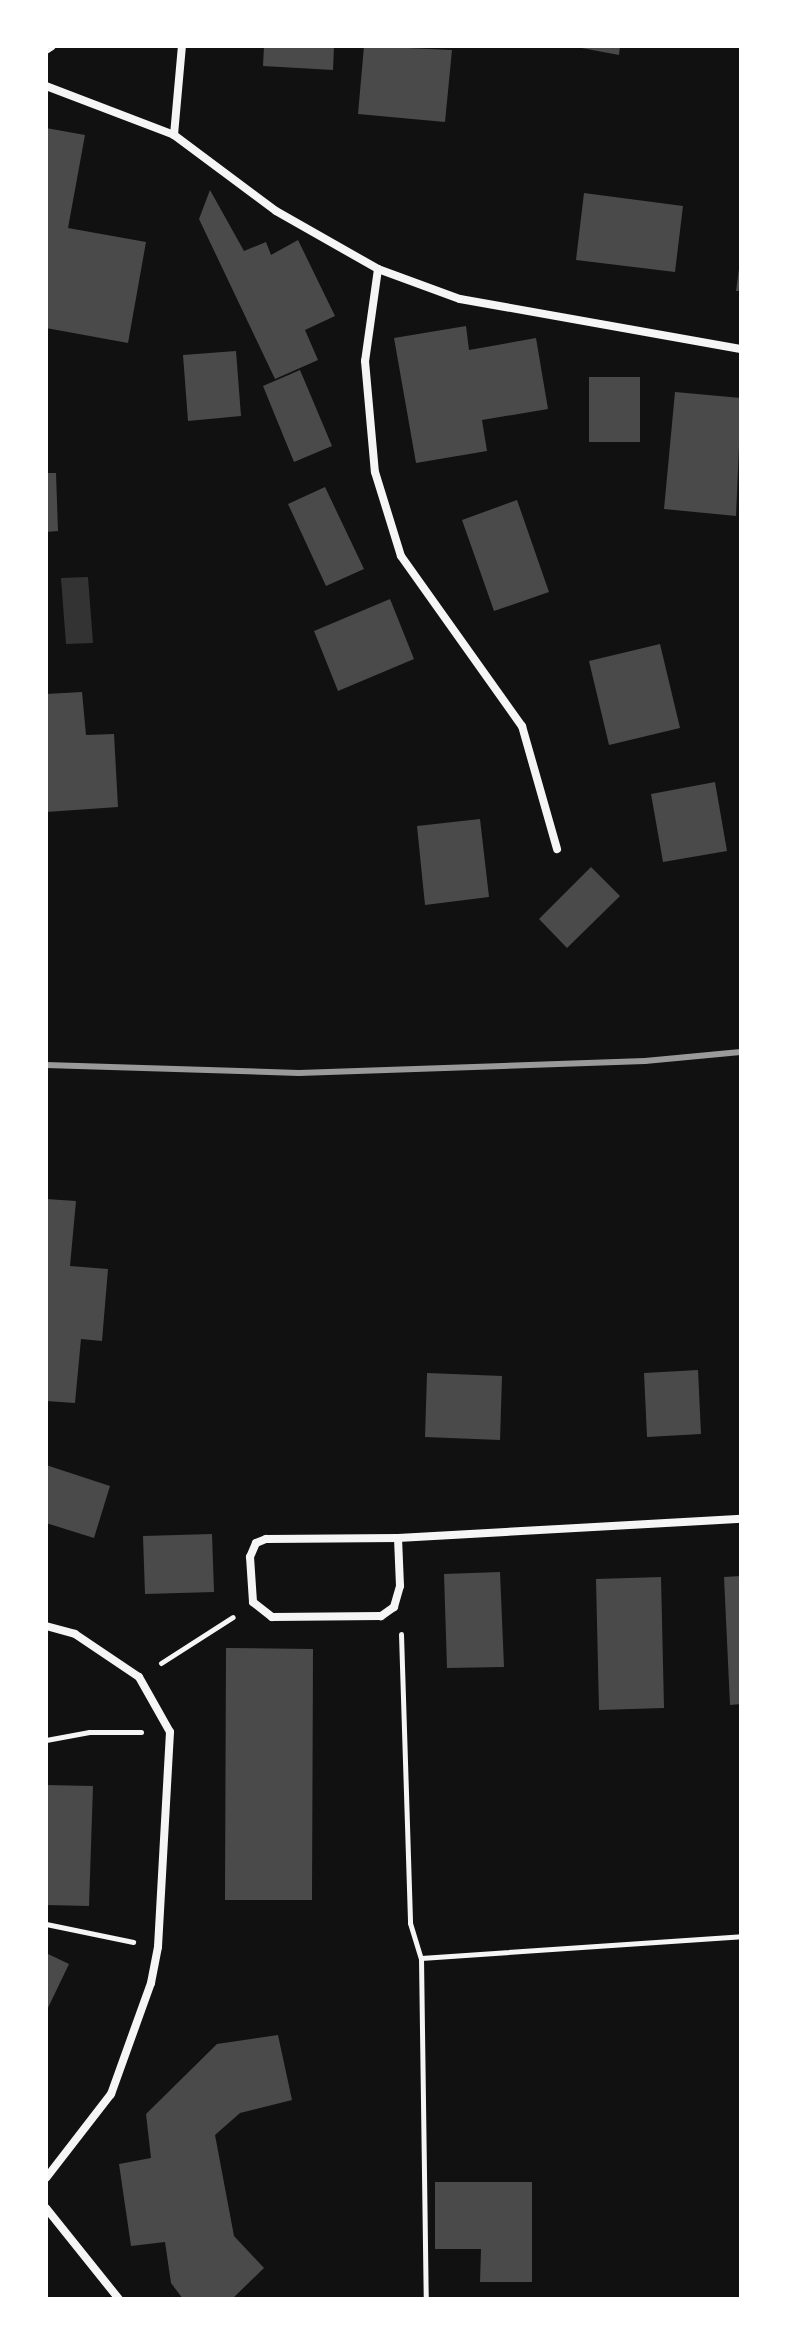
<!DOCTYPE html>
<html>
<head>
<meta charset="utf-8">
<style>
  body { margin:0 }
  #map { position:relative; width:787px; height:2345px; overflow:hidden; background:#111; font-family:"Alegreya Sans",sans-serif }
  div>[style] { position:absolute }
  [style*='--x'] { left:calc(var(--x)*1px); top:calc(var(--y)*1px); width:calc(var(--w)*1px); rotate:calc(var(--a)*1deg) }
  .water>* { inset:0; background:#333 }
  .building>* { inset:0; background:#4a4a4a }
  .path>* { height:5px; margin:-2.5px; padding:0 2.5px; transform-origin:2.5px; border-radius:2.5px; background:#f5f5f5 }
  .minor>* { height:8px; margin:-4px; padding:0 4px; transform-origin:4px; border-radius:4px; background:#f5f5f5 }
  .rail>* { height:6px; margin:-3px; padding:0 3px; transform-origin:3px; border-radius:3px; background:#9a9a9a }
  span { translate:-50% -50%; white-space:nowrap; text-align:center; line-height:1.15; -webkit-text-stroke:8px #fff; paint-order:stroke }
  .frame { position:absolute; inset:0; border:48px solid #fff; pointer-events:none }
</style>
</head>
<body>
<div id="map">
  <div class="water">
    <div style="clip-path:polygon(88px 577px,93px 643px,66px 644px,61px 578px)"></div>
  </div>
  <div class="building">
    <div style="clip-path:polygon(264px 46px,334px 46px,333px 70px,263px 66px)"></div>
    <div style="clip-path:polygon(364px 46px,452px 50px,445px 122px,358px 114px)"></div>
    <div style="clip-path:polygon(571px 46px,620px 46px,619px 55px)"></div>
    <div style="clip-path:polygon(46px 128px,85px 135px,68px 228px,146px 242px,128px 343px,46px 328px)"></div>
    <div style="clip-path:polygon(210px 190px,244px 251px,266px 242px,271px 255px,298px 240px,335px 316px,305px 330px,318px 360px,275px 379px,199px 219px)"></div>
    <div style="clip-path:polygon(584px 193px,683px 206px,675px 272px,576px 260px)"></div>
    <div style="clip-path:polygon(739px 269px,741px 269px,741px 291px,736px 291px)"></div>
    <div style="clip-path:polygon(466px 326px,469px 350px,536px 338px,548px 409px,482px 420px,487px 451px,416px 463px,394px 338px)"></div>
    <div style="clip-path:polygon(236px 351px,241px 416px,188px 421px,183px 355px)"></div>
    <div style="clip-path:polygon(300px 370px,332px 446px,294px 462px,263px 386px)"></div>
    <div style="clip-path:polygon(589px 377px,640px 377px,640px 442px,589px 442px)"></div>
    <div style="clip-path:polygon(675px 392px,741px 398px,736px 516px,664px 509px)"></div>
    <div style="clip-path:polygon(46px 473px,56px 473px,58px 531px,46px 532px)"></div>
    <div style="clip-path:polygon(325px 487px,364px 569px,326px 586px,288px 504px)"></div>
    <div style="clip-path:polygon(517px 500px,549px 592px,494px 611px,462px 520px)"></div>
    <div style="clip-path:polygon(390px 599px,414px 659px,338px 691px,314px 631px)"></div>
    <div style="clip-path:polygon(660px 644px,680px 728px,609px 745px,589px 661px)"></div>
    <div style="clip-path:polygon(82px 692px,86px 735px,114px 734px,118px 807px,46px 812px,46px 694px)"></div>
    <div style="clip-path:polygon(715px 782px,727px 851px,663px 862px,651px 794px)"></div>
    <div style="clip-path:polygon(480px 819px,489px 897px,425px 905px,417px 826px)"></div>
    <div style="clip-path:polygon(591px 867px,620px 896px,567px 948px,539px 919px)"></div>
    <div style="clip-path:polygon(46px 1199px,76px 1201px,70px 1266px,108px 1269px,102px 1341px,81px 1339px,75px 1403px,46px 1401px)"></div>
    <div style="clip-path:polygon(698px 1370px,701px 1434px,647px 1437px,644px 1373px)"></div>
    <div style="clip-path:polygon(427px 1373px,502px 1376px,500px 1440px,425px 1437px)"></div>
    <div style="clip-path:polygon(46px 1465px,110px 1486px,94px 1538px,46px 1523px)"></div>
    <div style="clip-path:polygon(212px 1534px,214px 1592px,145px 1594px,143px 1536px)"></div>
    <div style="clip-path:polygon(500px 1572px,504px 1667px,447px 1668px,444px 1574px)"></div>
    <div style="clip-path:polygon(741px 1576px,741px 1704px,730px 1705px,724px 1577px)"></div>
    <div style="clip-path:polygon(661px 1577px,664px 1708px,599px 1710px,596px 1579px)"></div>
    <div style="clip-path:polygon(226px 1648px,313px 1649px,312px 1900px,225px 1900px)"></div>
    <div style="clip-path:polygon(46px 1785px,93px 1786px,89px 1906px,46px 1905px)"></div>
    <div style="clip-path:polygon(46px 1953px,69px 1964px,46px 2012px)"></div>
    <div style="clip-path:polygon(278px 2035px,292px 2100px,240px 2113px,215px 2135px,234px 2236px,264px 2268px,232px 2299px,183px 2299px,171px 2283px,165px 2242px,131px 2246px,119px 2164px,151px 2158px,146px 2114px,217px 2044px)"></div>
    <div style="clip-path:polygon(435px 2182px,532px 2182px,532px 2282px,480px 2282px,481px 2249px,435px 2249px)"></div>
  </div>
  <div class="path">
    <div style="--x:401;--y:1634;--w:289;--a:88.2"></div>
    <div style="--x:410;--y:1923;--w:37;--a:73"></div>
    <div style="--x:421;--y:1958;--w:341;--a:89.2"></div>
    <div style="--x:161;--y:1663;--w:85;--a:-32.6"></div>
    <div style="--x:46;--y:1740;--w:44;--a:-10.5"></div>
    <div style="--x:89;--y:1732;--w:52;--a:0"></div>
    <div style="--x:46;--y:1924;--w:89;--a:11.7"></div>
    <div style="--x:421;--y:1958;--w:321;--a:-3.9"></div>
  </div>
  <div class="minor">
    <div style="--x:46;--y:50;--w:7;--a:-34"></div>
    <div style="--x:46;--y:86;--w:137;--a:20.9"></div>
    <div style="--x:174;--y:135;--w:127;--a:36.7"></div>
    <div style="--x:276;--y:211;--w:117;--a:29.6"></div>
    <div style="--x:378;--y:269;--w:87;--a:20.1"></div>
    <div style="--x:460;--y:299;--w:285;--a:10.1"></div>
    <div style="--x:174;--y:135;--w:89;--a:-84.9"></div>
    <div style="--x:378;--y:269;--w:93;--a:98"></div>
    <div style="--x:365;--y:361;--w:111;--a:84.9"></div>
    <div style="--x:375;--y:472;--w:88;--a:72.8"></div>
    <div style="--x:401;--y:556;--w:209;--a:54.6"></div>
    <div style="--x:522;--y:726;--w:128;--a:74.1"></div>
    <div style="--x:398;--y:1538;--w:48;--a:87.6"></div>
    <div style="--x:400;--y:1586;--w:22;--a:106"></div>
    <div style="--x:394;--y:1607;--w:16;--a:145"></div>
    <div style="--x:381;--y:1616;--w:109;--a:179.5"></div>
    <div style="--x:272;--y:1617;--w:24;--a:-142"></div>
    <div style="--x:253;--y:1602;--w:45;--a:-93.8"></div>
    <div style="--x:250;--y:1557;--w:15;--a:-67"></div>
    <div style="--x:256;--y:1543;--w:11;--a:-22"></div>
    <div style="--x:266;--y:1539;--w:132;--a:-0.4"></div>
    <div style="--x:398;--y:1538;--w:344;--a:-3.2"></div>
    <div style="--x:46;--y:1626;--w:30;--a:15"></div>
    <div style="--x:75;--y:1634;--w:77;--a:33.9"></div>
    <div style="--x:139;--y:1677;--w:63;--a:60.6"></div>
    <div style="--x:170;--y:1732;--w:215;--a:93.2"></div>
    <div style="--x:158;--y:1947;--w:37;--a:101"></div>
    <div style="--x:151;--y:1983;--w:118;--a:109.8"></div>
    <div style="--x:111;--y:2094;--w:106;--a:127.7"></div>
    <div style="--x:46;--y:2208;--w:117;--a:51.3"></div>
  </div>
  <div class="rail">
    <div style="--x:46;--y:1065;--w:253;--a:1.8"></div>
    <div style="--x:299;--y:1073;--w:346;--a:-2"></div>
    <div style="--x:645;--y:1061;--w:96;--a:-5.4"></div>
  </div>
  <div class="frame"></div>
</div>
</body>
</html>
